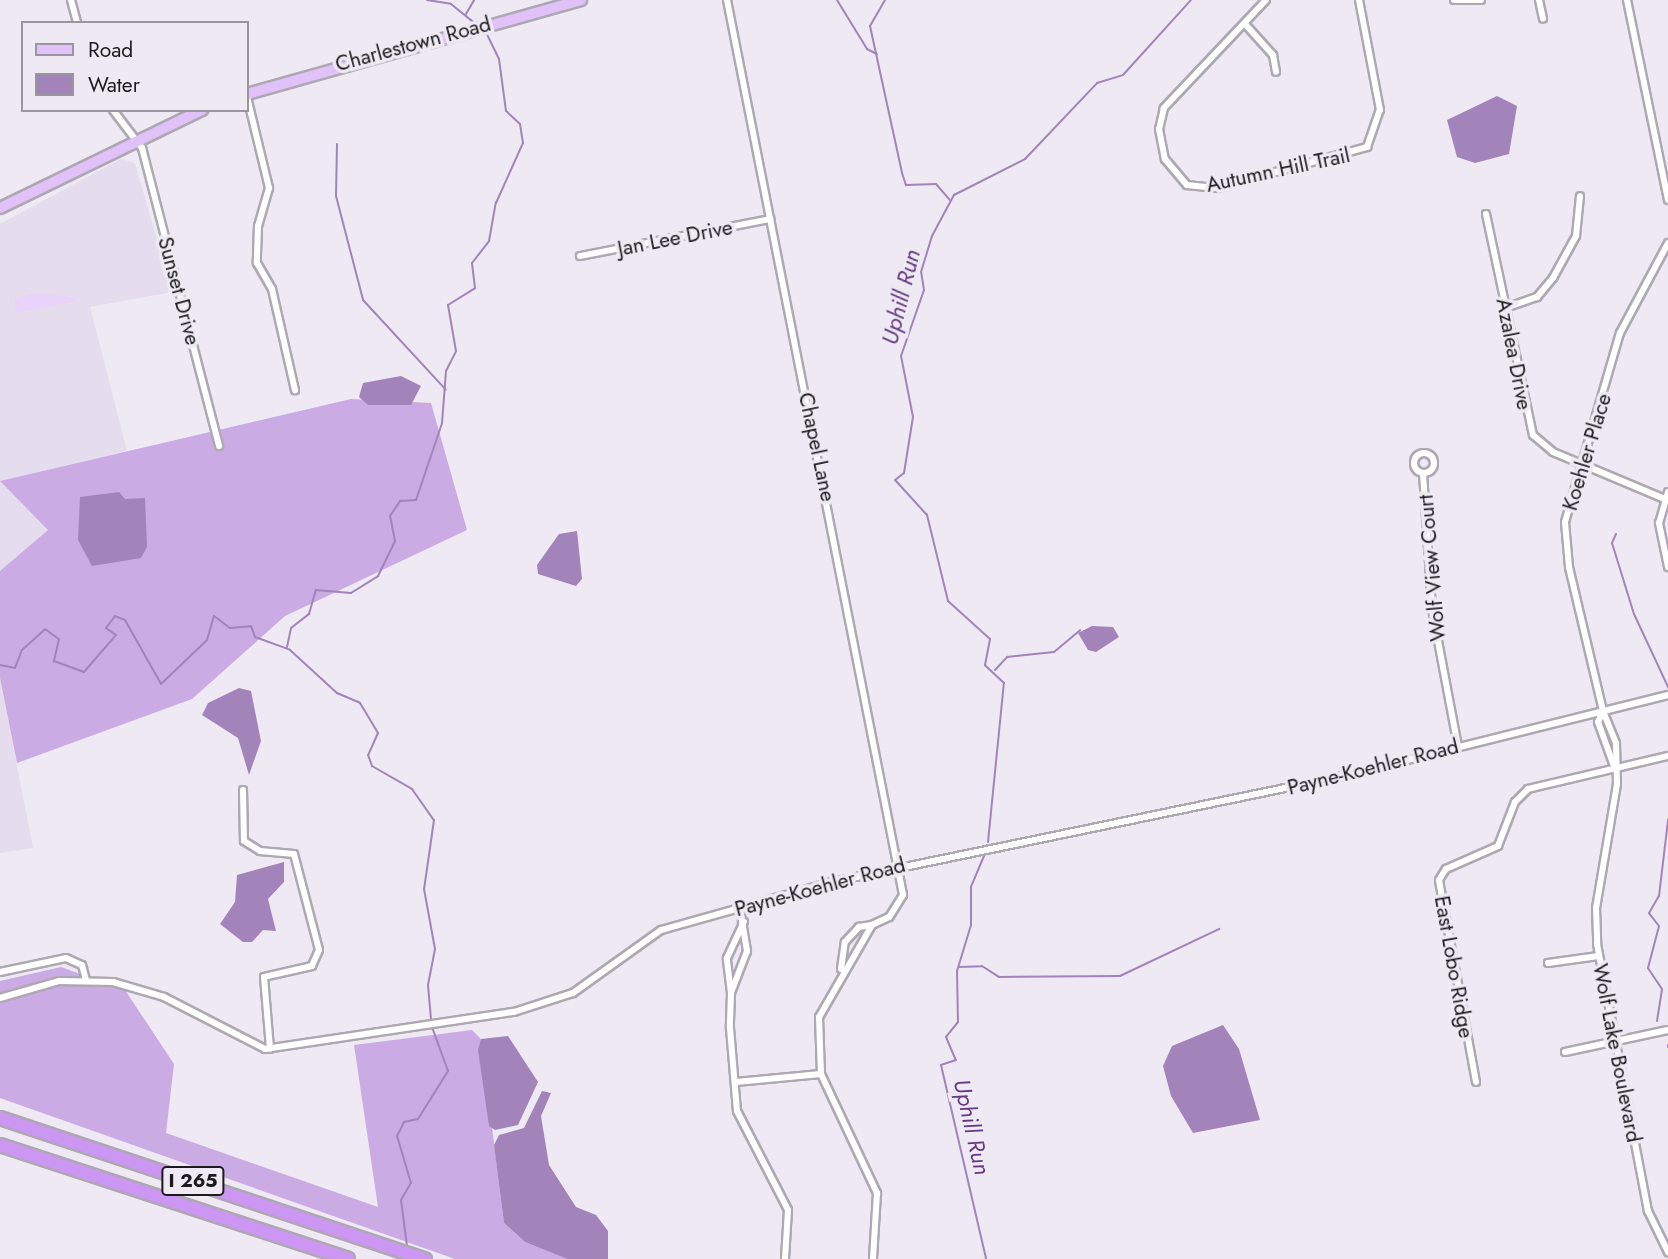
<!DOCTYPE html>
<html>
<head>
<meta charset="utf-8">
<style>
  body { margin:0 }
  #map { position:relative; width:1668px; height:1259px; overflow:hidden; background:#eee9f3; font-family:Jost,sans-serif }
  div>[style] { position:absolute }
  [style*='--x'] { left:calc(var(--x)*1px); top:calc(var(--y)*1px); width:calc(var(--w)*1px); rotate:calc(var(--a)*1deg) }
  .built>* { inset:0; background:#e5dced }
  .green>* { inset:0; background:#e9d3fa }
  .forest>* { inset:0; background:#caabe3 }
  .water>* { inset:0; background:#a284ba }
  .stream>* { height:2px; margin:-1px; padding:0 1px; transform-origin:1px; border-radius:1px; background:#a284ba }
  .roads { filter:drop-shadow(2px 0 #ada8b2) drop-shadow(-2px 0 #ada8b2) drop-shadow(0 2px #ada8b2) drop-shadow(0 -2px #ada8b2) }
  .street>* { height:6px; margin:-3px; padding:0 3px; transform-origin:3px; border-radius:3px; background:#fff }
  .street>.ring { margin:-3px; padding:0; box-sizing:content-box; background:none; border:6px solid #fff; border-radius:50% }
  .primary>* { height:10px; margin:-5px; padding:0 5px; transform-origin:5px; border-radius:5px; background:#e0c1f8 }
  .highway>* { height:12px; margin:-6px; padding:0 6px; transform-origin:6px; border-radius:6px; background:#cc97f3 }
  span { translate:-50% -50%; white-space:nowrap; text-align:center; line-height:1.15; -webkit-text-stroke:7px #eee9f3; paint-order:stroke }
  .shield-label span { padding:2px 5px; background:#eee9f3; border:2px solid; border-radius:5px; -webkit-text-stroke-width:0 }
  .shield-label { font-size:19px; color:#1c1a1d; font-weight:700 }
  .street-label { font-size:21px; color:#1c1a1d }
  .water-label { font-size:23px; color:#633b7e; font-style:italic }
  .legend { position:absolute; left:21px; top:21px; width:228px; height:91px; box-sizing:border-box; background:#eee9f3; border:2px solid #9a969d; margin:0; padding:9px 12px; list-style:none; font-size:21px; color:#1c1a1d }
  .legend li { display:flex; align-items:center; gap:14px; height:35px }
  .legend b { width:35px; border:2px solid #9a969d }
</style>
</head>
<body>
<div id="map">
  <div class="built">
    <div style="clip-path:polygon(121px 159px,135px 163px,172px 292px,90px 307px,127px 451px,1px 481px,48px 530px,0 571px,0 224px)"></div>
    <div style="clip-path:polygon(0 678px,33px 848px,0 853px)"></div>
  </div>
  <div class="green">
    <div style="clip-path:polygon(38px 293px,75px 298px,76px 301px,16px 313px,15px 298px)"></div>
  </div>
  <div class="forest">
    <div style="clip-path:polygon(351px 399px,431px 403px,467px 530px,285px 616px,192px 699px,17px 763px,0 678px,0 571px,48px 530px,0 481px)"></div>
    <div style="clip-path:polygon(61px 967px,125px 990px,174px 1064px,166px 1133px,378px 1207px,354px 1045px,472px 1030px,481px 1039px,504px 1223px,525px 1242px,567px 1259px,455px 1259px,0 1098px,0 981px)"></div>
  </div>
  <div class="water">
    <div style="clip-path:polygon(1497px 96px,1517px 106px,1509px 154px,1475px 163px,1457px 157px,1447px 120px)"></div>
    <div style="clip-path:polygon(401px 376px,421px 386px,411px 405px,368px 405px,359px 397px,363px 383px)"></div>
    <div style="clip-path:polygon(119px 492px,125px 499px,145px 498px,147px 547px,141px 558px,92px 566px,78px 540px,80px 497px)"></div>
    <div style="clip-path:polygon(577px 531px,582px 579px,576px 586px,538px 574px,537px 565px,559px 534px)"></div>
    <div style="clip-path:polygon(1092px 626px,1113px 627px,1119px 637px,1096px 652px,1088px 650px,1078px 633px)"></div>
    <div style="clip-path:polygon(239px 688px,251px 691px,261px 741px,249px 775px,238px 738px,202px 715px,208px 703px)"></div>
    <div style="clip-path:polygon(284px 862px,284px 882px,268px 899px,276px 931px,263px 930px,252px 942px,243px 942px,220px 924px,235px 902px,237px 875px)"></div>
    <div style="clip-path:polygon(1223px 1025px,1239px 1049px,1260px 1120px,1193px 1133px,1171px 1096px,1163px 1066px,1172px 1046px)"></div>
    <div style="clip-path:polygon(508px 1036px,538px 1082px,518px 1125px,495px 1130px,489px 1126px,478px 1050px,481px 1039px)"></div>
    <div style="clip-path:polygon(542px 1091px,551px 1093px,541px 1116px,549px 1165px,576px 1207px,596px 1215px,608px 1231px,608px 1259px,567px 1259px,525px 1242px,504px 1223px,494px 1145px,499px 1135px,524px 1128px)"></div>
  </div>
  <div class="stream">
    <div style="--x:427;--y:0;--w:24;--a:9"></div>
    <div style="--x:451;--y:4;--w:32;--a:39"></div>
    <div style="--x:837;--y:0;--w:57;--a:58.5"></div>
    <div style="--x:867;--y:49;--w:11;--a:27"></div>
    <div style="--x:885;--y:0;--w:30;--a:120"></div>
    <div style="--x:870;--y:26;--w:150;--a:77.7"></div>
    <div style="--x:902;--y:173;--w:13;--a:72"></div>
    <div style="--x:906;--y:185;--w:30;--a:-2"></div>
    <div style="--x:936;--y:184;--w:21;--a:49"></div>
    <div style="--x:466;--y:14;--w:16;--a:-60"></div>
    <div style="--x:337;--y:144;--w:52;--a:91.1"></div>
    <div style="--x:336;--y:196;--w:107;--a:75.4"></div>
    <div style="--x:363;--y:300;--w:122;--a:47.3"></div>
    <div style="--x:1616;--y:534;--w:10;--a:114"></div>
    <div style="--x:1612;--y:543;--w:74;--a:72.8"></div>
    <div style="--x:1634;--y:614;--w:81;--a:65"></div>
    <div style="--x:287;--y:647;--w:19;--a:-78"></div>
    <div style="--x:291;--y:628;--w:23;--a:-38"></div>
    <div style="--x:309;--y:614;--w:25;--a:-74"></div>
    <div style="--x:316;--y:590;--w:35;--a:5"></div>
    <div style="--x:351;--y:593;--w:32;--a:-32"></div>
    <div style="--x:378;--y:576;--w:39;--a:-64"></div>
    <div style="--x:395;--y:541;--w:25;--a:-101"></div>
    <div style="--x:390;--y:516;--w:18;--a:-56"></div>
    <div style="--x:400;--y:501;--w:16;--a:-4"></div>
    <div style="--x:416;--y:500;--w:81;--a:-71.3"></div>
    <div style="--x:442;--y:423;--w:52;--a:-85.6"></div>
    <div style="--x:446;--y:371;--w:22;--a:-63"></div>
    <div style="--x:456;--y:351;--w:47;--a:-99.9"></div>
    <div style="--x:448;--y:305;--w:32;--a:-32"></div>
    <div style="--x:475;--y:288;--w:25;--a:-97"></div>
    <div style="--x:472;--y:263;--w:28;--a:-52"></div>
    <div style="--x:489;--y:241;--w:39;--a:-80"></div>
    <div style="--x:496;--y:203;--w:66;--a:-65.8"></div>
    <div style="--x:523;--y:143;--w:19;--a:-99"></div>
    <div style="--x:520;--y:124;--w:19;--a:-137"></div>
    <div style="--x:506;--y:111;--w:52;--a:-97.7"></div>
    <div style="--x:499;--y:59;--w:30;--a:-116"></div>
    <div style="--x:0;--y:665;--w:15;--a:11"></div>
    <div style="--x:15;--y:668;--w:19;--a:-69"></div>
    <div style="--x:22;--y:650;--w:31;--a:-42"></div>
    <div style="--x:45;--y:629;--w:17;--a:36"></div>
    <div style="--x:59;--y:639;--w:23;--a:103"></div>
    <div style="--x:54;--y:661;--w:32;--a:20"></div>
    <div style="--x:84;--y:672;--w:49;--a:-49.1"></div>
    <div style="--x:116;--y:635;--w:12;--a:-145"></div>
    <div style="--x:106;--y:628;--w:15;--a:-53"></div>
    <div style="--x:115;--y:616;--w:11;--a:22"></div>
    <div style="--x:125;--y:620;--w:73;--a:60.6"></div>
    <div style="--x:161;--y:684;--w:64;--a:-43.7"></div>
    <div style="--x:207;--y:640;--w:25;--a:-74"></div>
    <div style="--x:214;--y:616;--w:20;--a:37"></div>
    <div style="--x:230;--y:628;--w:21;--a:-5"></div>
    <div style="--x:251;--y:626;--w:12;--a:70"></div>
    <div style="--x:255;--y:637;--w:37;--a:20"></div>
    <div style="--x:290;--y:650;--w:64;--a:42.5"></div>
    <div style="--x:337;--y:693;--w:25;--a:23"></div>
    <div style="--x:360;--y:703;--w:35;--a:59"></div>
    <div style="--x:378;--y:733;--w:24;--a:114"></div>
    <div style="--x:368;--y:755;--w:12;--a:70"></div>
    <div style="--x:372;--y:766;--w:46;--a:29.9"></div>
    <div style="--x:412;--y:789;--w:38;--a:55"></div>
    <div style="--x:434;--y:820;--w:70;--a:98.2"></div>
    <div style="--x:424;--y:889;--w:61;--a:79.6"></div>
    <div style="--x:435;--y:949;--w:37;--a:101"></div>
    <div style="--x:428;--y:985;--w:37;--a:85"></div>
    <div style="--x:995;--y:670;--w:18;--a:-47"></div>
    <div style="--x:1007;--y:657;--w:47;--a:-6.1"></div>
    <div style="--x:1054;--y:652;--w:34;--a:-40"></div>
    <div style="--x:988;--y:842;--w:160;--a:-84.3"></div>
    <div style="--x:1004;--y:683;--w:26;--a:-137"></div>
    <div style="--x:985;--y:665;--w:26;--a:-79"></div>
    <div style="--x:990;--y:639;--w:57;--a:-137.9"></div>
    <div style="--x:948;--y:601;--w:89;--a:-103.7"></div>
    <div style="--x:927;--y:515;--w:47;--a:-132.4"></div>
    <div style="--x:895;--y:480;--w:11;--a:-38"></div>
    <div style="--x:904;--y:473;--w:57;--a:-80.9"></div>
    <div style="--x:913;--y:417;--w:62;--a:-101.1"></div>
    <div style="--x:901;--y:356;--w:70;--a:-70.8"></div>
    <div style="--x:924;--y:290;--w:18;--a:-99"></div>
    <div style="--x:921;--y:272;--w:38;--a:-73"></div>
    <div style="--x:932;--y:236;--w:47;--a:-61.8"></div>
    <div style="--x:954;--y:195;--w:80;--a:-26.9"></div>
    <div style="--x:1025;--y:159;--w:105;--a:-46.5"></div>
    <div style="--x:1097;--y:83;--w:27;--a:-17"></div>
    <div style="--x:1123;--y:75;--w:101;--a:-47.8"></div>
    <div style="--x:984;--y:856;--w:34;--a:113"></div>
    <div style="--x:971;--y:887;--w:38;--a:90"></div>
    <div style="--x:971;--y:925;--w:48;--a:106.9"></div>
    <div style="--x:957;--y:971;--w:51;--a:88.9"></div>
    <div style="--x:958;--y:1022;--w:19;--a:129"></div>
    <div style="--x:946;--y:1037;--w:25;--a:67"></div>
    <div style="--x:956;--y:1060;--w:16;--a:162"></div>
    <div style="--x:941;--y:1065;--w:199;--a:76.9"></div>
    <div style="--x:959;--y:967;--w:23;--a:-2"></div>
    <div style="--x:982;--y:966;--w:20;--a:33"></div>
    <div style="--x:999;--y:977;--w:121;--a:-0.5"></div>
    <div style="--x:1120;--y:976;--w:110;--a:-25.4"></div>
    <div style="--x:1657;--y:1021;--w:32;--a:-81"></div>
    <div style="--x:1662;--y:989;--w:25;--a:-124"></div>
    <div style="--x:1648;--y:968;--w:43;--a:-75.3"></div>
    <div style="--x:1659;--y:926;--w:16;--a:-128"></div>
    <div style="--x:1649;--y:913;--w:20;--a:-60"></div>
    <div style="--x:1659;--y:896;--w:77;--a:-83.2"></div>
    <div style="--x:1668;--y:1045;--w:2;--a:90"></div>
    <div style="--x:407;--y:1246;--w:46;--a:-97.4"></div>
    <div style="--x:401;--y:1200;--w:20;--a:-60"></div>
    <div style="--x:411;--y:1183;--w:49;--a:-106.6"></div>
    <div style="--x:397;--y:1136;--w:16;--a:-63"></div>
    <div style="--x:404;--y:1122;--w:14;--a:-12"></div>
    <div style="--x:418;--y:1119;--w:57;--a:-58"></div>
    <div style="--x:448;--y:1071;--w:47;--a:-110"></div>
  </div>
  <div class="roads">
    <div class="street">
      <div style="--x:71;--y:0;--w:24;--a:75"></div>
      <div style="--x:727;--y:0;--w:912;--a:78.87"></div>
      <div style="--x:903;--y:895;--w:26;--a:122"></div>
      <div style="--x:889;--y:917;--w:19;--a:155"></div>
      <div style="--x:872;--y:925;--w:106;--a:119.9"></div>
      <div style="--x:819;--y:1017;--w:57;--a:88"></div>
      <div style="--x:821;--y:1074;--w:132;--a:64.8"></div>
      <div style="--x:877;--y:1193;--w:66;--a:93.5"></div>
      <div style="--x:1266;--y:0;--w:149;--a:133.4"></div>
      <div style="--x:1164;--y:108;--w:22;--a:103"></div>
      <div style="--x:1159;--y:129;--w:31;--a:79"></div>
      <div style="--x:1165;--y:159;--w:34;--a:50"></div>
      <div style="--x:1187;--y:185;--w:30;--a:6"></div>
      <div style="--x:1217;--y:188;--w:156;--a:-15.3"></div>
      <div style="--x:1367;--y:147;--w:39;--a:-71"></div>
      <div style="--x:1380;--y:110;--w:112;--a:-100.8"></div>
      <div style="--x:1454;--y:0;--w:27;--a:0"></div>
      <div style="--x:1539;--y:0;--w:19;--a:78"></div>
      <div style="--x:1627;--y:0;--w:204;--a:78.4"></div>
      <div style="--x:1245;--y:24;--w:42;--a:47.9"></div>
      <div style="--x:1273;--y:55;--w:17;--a:80"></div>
      <div style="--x:247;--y:97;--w:94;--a:76.4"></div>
      <div style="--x:269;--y:188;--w:40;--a:106"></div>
      <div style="--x:258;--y:226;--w:37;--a:92"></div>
      <div style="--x:257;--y:263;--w:30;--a:60"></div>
      <div style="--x:272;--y:289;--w:104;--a:77.2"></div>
      <div style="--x:113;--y:110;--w:48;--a:52.7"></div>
      <div style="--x:142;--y:148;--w:308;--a:75.5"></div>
      <div style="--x:1486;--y:214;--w:226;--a:78"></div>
      <div style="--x:1533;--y:435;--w:26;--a:40"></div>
      <div style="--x:1553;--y:452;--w:121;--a:22.8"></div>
      <div style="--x:580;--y:256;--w:194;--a:-11"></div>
      <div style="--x:1505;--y:308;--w:34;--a:-19"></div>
      <div style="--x:1537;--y:297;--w:25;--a:-50"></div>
      <div style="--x:1553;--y:278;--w:48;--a:-61.3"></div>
      <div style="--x:1576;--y:236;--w:40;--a:-84.3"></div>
      <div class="ring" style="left:1414px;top:453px;width:14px;height:14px"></div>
      <div style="--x:1423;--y:473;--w:136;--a:86.2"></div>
      <div style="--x:1432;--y:609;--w:139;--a:79.3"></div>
      <div style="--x:1668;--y:492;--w:32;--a:106"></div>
      <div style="--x:1659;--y:523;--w:45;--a:78.4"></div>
      <div style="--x:1603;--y:711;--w:35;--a:68"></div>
      <div style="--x:1616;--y:744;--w:40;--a:88.6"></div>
      <div style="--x:1617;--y:784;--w:126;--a:99.6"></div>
      <div style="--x:1596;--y:908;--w:36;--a:88"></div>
      <div style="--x:1597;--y:944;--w:272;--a:79.2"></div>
      <div style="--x:1648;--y:1211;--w:46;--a:64"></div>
      <div style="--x:1603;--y:711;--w:148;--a:-103.3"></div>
      <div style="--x:1569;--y:567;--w:45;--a:-95.1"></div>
      <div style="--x:1565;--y:522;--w:197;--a:-73.8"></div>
      <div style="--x:1620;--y:333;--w:102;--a:-61.9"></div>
      <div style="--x:1603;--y:711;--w:12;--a:114"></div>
      <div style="--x:1598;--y:722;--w:47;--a:70"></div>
      <div style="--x:243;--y:790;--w:51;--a:88.9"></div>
      <div style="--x:244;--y:841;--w:19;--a:32"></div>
      <div style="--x:260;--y:851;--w:34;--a:5"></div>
      <div style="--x:294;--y:854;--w:99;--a:75.4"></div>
      <div style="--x:319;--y:950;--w:17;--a:114"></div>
      <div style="--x:312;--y:966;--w:49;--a:167.1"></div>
      <div style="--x:264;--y:977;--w:72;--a:85.2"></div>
      <div style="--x:740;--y:909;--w:43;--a:80.5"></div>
      <div style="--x:747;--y:951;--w:45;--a:110.9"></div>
      <div style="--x:731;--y:993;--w:35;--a:92"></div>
      <div style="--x:730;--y:1028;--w:83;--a:85.2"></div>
      <div style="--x:737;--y:1111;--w:111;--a:62.7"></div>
      <div style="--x:788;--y:1210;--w:49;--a:93.5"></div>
      <div style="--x:1548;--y:963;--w:51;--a:-7.8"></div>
      <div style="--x:841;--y:969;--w:27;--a:-82"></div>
      <div style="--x:845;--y:942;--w:21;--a:-47"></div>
      <div style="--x:859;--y:927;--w:13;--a:-9"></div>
      <div style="--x:0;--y:972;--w:67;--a:-12"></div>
      <div style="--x:66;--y:958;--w:17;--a:24"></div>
      <div style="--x:82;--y:965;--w:16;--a:75"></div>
      <div style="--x:731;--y:993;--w:35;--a:-97"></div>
      <div style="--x:727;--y:958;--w:40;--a:-65"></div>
      <div style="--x:0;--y:998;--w:61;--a:-16.1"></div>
      <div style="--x:59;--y:981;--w:54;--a:1.1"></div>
      <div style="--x:113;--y:982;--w:53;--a:16.4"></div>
      <div style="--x:164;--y:997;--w:114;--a:27.2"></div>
      <div style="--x:265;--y:1049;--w:252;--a:-8.5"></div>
      <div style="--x:514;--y:1012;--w:62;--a:-17.9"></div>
      <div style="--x:573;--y:993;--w:108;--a:-35.6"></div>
      <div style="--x:661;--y:930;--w:178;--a:-15.7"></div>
      <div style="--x:832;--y:882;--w:522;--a:-11.72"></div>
      <div style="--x:1343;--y:776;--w:335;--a:-14"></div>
      <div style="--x:1565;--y:1052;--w:105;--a:-12.1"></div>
      <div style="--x:736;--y:1082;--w:85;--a:-5.4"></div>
      <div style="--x:1476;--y:1082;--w:205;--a:-100.4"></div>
      <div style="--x:1439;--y:880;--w:13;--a:-58"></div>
      <div style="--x:1446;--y:869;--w:57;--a:-23.9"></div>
      <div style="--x:1498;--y:846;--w:47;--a:-68.9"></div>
      <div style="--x:1515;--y:802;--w:18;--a:-45"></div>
      <div style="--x:1528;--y:789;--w:144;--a:-13.3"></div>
    </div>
    <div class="primary">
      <div style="--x:247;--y:94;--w:347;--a:-15.7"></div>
      <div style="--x:0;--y:208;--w:225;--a:-25.9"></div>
    </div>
    <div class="highway">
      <div style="--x:0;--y:1118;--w:448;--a:18.4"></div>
      <div style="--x:0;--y:1145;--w:366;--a:18.1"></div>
    </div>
  </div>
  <div class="shield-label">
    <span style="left:193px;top:1181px">I 265</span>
  </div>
  <div class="street-label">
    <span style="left:413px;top:44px;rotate:-15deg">Charlestown Road</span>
    <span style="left:1278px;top:170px;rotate:-12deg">Autumn Hill Trail</span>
    <span style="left:675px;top:238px;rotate:-11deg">Jan Lee Drive</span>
    <span style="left:179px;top:291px;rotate:75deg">Sunset Drive</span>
    <span style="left:1514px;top:354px;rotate:79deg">Azalea Drive</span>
    <span style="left:817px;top:447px;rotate:78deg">Chapel Lane</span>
    <span style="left:1587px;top:452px;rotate:-73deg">Koehler Place</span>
    <span style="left:1432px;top:568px;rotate:-95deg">Wolf View Court</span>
    <span style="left:1373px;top:767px;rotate:-14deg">Payne-Koehler Road</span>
    <span style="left:820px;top:887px;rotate:-15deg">Payne-Koehler Road</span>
    <span style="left:1454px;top:967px;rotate:80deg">East Lobo Ridge</span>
    <span style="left:1617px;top:1053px;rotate:79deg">Wolf Lake Boulevard</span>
  </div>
  <div class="water-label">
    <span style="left:901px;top:297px;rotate:-76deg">Uphill Run</span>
    <span style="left:972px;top:1127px;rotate:77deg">Uphill Run</span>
  </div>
  <ul class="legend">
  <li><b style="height:9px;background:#e0c1f8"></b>Road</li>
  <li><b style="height:19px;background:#a284ba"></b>Water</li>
  </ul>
</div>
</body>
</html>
